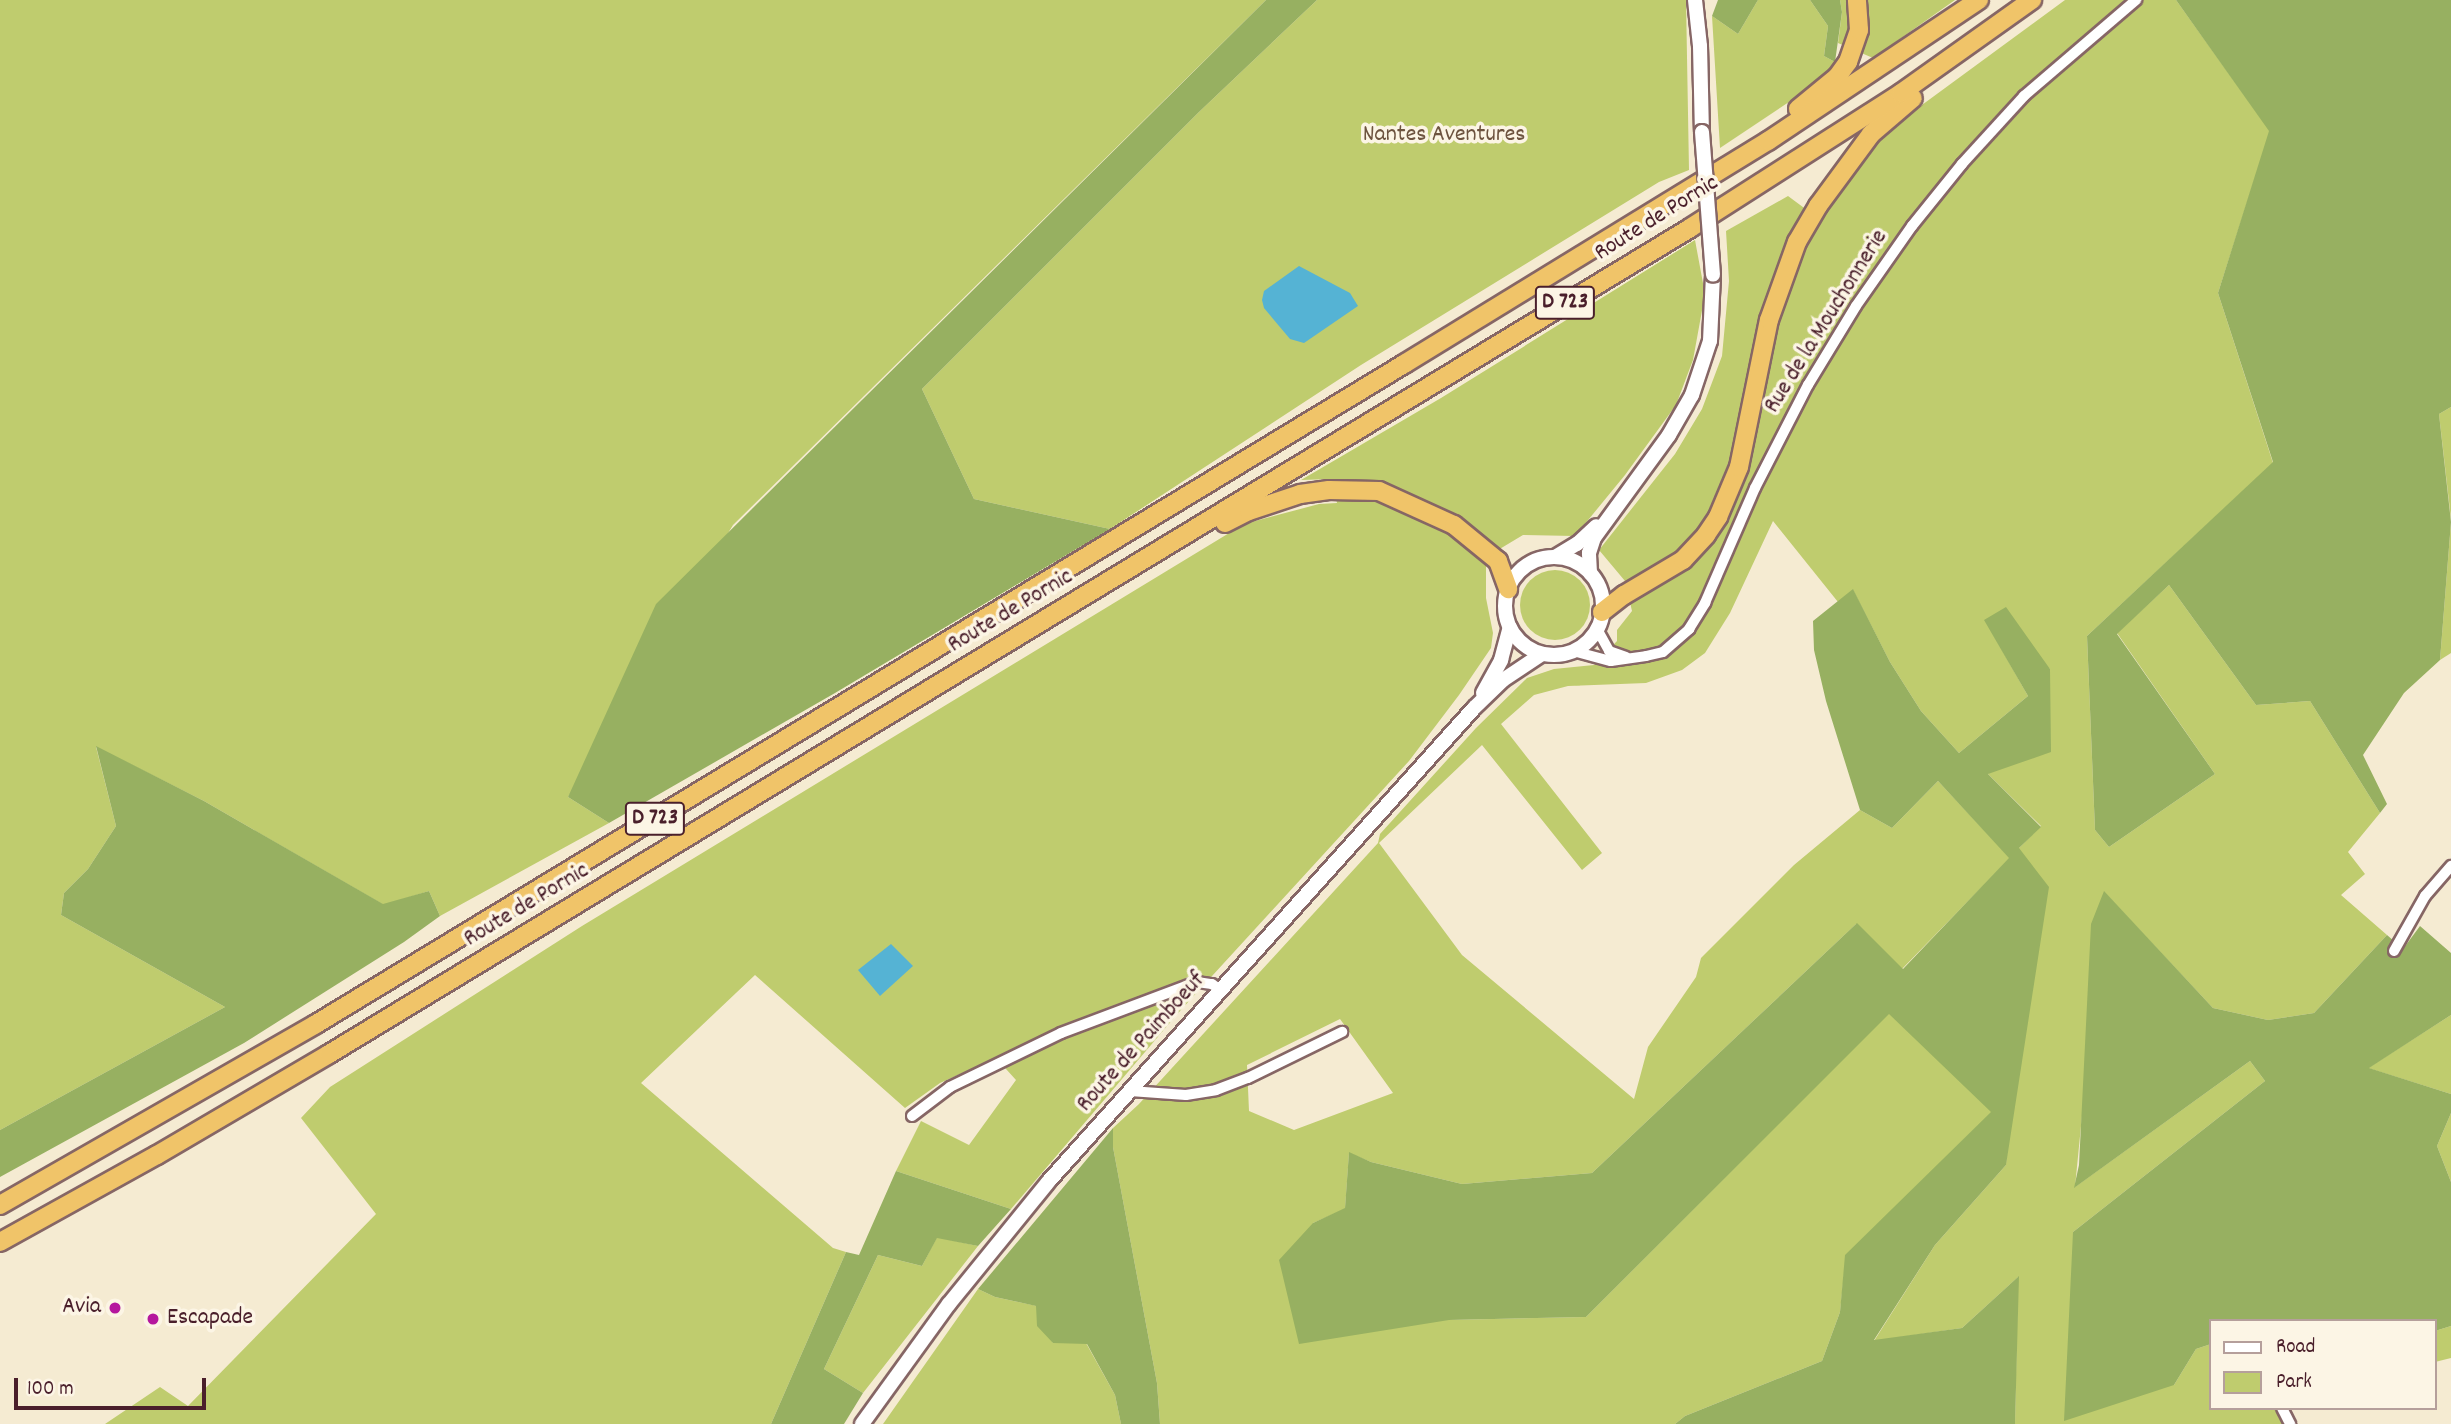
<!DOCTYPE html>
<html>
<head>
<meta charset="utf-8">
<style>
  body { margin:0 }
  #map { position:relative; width:2451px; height:1424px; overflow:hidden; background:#f5ebd2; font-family:Dekko,sans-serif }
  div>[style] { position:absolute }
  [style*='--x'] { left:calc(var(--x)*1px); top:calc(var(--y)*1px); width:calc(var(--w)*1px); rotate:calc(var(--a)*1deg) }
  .green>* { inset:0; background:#bfcc6e }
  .round { border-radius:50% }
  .forest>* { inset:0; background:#97b061 }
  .water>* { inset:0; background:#55b3d4 }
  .roads { filter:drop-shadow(2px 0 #866665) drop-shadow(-2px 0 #866665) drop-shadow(0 2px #866665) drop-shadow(0 -2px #866665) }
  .minor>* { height:10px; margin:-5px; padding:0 5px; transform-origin:5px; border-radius:5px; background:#fff }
  .tertiary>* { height:14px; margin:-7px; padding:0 7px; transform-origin:7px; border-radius:7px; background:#fff }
  .tertiary>.ring { margin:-7px; padding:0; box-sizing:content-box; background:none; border:14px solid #fff; border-radius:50% }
  .trunk>* { height:18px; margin:-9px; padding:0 9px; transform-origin:9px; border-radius:9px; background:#f0c469 }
  .bridges { filter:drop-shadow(2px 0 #866665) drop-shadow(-2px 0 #866665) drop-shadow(0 2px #866665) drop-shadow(0 -2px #866665) }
  .tertiary-bridge>* { height:14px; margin:-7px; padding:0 7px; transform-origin:7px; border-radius:7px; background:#fff }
  .dots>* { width:19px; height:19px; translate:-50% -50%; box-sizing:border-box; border:4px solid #fcf5e5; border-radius:50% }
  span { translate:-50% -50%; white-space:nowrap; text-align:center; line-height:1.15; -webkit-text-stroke:7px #fcf5e5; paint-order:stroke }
  .shield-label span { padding:2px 5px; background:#fcf5e5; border:2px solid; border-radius:5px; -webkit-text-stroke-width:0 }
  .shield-label { font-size:23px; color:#4a1f2b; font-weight:700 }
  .park-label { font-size:24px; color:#6d533f }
  .street-label { font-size:24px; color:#4a1f2b }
  .poi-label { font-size:24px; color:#4a1f2b }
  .right { translate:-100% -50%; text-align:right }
  .left { translate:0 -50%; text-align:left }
  .legend { position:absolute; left:2209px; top:1319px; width:228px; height:91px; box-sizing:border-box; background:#fcf5e5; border:2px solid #b59f9b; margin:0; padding:9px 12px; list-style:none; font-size:21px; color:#4a1f2b }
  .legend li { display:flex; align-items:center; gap:14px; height:35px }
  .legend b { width:35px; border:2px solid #b59f9b }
  .scale { position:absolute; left:14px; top:1378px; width:192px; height:32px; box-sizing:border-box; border:4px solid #4a1f2b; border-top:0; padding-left:9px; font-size:21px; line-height:24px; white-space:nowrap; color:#4a1f2b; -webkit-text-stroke:5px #fcf5e5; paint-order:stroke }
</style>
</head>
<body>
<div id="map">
  <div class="green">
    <div style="clip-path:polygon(0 0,1266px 0,733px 525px,568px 797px,609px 823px,440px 916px,429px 891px,384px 905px,204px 801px,96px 747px,116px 826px,88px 869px,64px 893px,61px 915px,225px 1007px,0 1130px)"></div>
    <div style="clip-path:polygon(1317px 0,1686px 0,1689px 170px,1659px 182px,1361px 365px,1110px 529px,974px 499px,922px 389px,1199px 112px)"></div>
    <div style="clip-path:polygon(1758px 0,1810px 0,1828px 26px,1824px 56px,1835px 62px,1816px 84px,1720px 148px,1712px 16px,1738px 34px)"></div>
    <div style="clip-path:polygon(1840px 0,1955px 0,1873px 58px,1838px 43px,1842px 12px)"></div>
    <div style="clip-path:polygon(evenodd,2065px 0,2176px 0,2270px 131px,2218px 293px,2273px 463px,2087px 636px,2095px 830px,2109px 847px,2215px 774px,2117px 633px,2169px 585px,2256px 705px,2310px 701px,2380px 813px,2348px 852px,2365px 874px,2341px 895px,2387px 935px,2314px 1013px,2268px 1020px,2213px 1008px,2104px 892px,2075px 1187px,2250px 1061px,2265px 1081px,2073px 1232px,2174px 1385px,2196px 1349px,2211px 1344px,2211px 1408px,2291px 1408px,2289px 1424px,2015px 1424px,2018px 1277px,1962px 1328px,1874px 1341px,1935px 1245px,2006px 1165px,2019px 848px,2041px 826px,1988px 774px,2050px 669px,1985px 620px,2028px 696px,1959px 753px,1921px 711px,1890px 662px,1853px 590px,1838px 602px,1773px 521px,1730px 613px,1705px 653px,1682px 670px,1646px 683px,1568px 686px,1534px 695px,1501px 724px,1602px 853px,1582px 870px,1482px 745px,1379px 843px,1462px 955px,1634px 1099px,1648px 1047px,1696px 977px,1701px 958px,1794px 865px,1860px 810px,1892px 828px,1938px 781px,2010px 858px,1902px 969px,1856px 924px,1592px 1173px,1462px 1184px,1371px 1162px,1349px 1153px,1345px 1209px,1313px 1223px,1449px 1320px,1586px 1317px,1889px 1013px,1992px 1112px,1846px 1255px,1840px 1312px,1822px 1361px,1685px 1416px,1675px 1424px,1160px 1424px,1157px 1383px,1113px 1147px,1113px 1128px,1139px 1104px,1378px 843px,1380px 834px,1476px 728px,1527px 678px,1554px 669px,1594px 665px,1617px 641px,1617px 630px,1632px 611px,1625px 581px,1599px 550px,1675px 454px,1702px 409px,1722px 356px,1729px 281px,1726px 231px,1788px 196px,1819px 219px,1844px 179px,1896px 124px,2065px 0,1340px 1019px,1393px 1093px,1294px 1130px,1249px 1111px,1247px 1065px,1340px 1019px)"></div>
    <div style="clip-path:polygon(1695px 240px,1705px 294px,1693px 360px,1676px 405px,1625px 475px,1575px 536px,1523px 535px,1498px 550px,1486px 565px,1486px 598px,1493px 633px,1491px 648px,1459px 695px,1409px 761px,1180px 1011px,1011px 1209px,896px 1171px,921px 1121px,969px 1145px,1016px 1080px,996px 1058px,940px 1083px,905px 1108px,755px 975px,641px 1083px,833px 1248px,846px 1252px,771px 1424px,105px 1424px,160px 1387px,188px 1406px,376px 1214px,301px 1118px,330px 1087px,582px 926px,1244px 524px,1319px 504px,1337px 503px,1332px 479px,1301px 480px,1441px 398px)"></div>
    <div style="clip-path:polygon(2451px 407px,2451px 519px,2439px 414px)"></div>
    <div style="clip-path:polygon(2451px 522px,2451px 653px,2440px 660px)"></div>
    <div class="round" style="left:1520px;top:570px;width:70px;height:70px"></div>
    <div style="clip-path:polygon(2451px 1015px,2451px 1094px,2368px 1068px)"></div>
    <div style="clip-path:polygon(2451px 1113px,2451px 1182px,2437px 1146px)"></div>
    <div style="clip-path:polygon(937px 1237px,978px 1246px,863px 1393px,824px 1369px,878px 1255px,922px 1266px)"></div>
    <div style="clip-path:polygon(978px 1289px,995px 1297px,1037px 1306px,1053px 1343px,1086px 1343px,1115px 1395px,1121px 1424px,883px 1424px)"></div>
    <div style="clip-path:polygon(2451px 1326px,2451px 1358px,2435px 1362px,2435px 1331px)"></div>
  </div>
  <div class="forest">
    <div style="clip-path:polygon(1266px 0,1317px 0,1199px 112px,922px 389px,974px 499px,1110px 529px,835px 693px,609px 823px,568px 797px,656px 604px)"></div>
    <div style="clip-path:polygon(1718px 0,1758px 0,1738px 34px,1712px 16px)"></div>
    <div style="clip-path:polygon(1810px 0,1840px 0,1842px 12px,1835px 62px,1824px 56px,1828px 26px)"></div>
    <div style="clip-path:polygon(2176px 0,2451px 0,2451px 407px,2439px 414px,2451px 522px,2440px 660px,2404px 693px,2363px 755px,2387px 804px,2380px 813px,2310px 701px,2256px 705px,2169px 585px,2117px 634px,2215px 774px,2109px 847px,2095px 830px,2087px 636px,2273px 462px,2218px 293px,2269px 131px)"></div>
    <div style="clip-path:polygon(1853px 589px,1890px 662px,1921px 711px,1959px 753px,2028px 696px,1984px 620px,2006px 607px,2050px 669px,2051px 752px,1988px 774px,2041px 827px,2019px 848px,2049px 887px,2006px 1165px,1935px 1245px,1874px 1340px,1962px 1328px,2019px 1276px,2015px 1424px,1675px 1424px,1685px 1416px,1822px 1361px,1840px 1312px,1845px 1255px,1991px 1112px,1889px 1014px,1586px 1317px,1449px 1320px,1299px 1344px,1279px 1260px,1313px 1223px,1345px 1208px,1349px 1152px,1371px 1162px,1462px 1184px,1592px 1173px,1857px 923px,1903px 969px,2009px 858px,1938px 781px,1892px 828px,1860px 810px,1826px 701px,1814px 650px,1813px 621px)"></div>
    <div style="clip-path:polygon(96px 746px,204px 801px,383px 904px,429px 891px,440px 916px,404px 942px,244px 1043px,0 1177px,0 1130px,225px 1007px,61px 915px,64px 893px,88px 869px,116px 826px)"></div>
    <div style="clip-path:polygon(2104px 891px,2213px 1008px,2268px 1020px,2314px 1013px,2387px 935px,2403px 949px,2420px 926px,2451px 953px,2451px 1015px,2369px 1068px,2451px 1094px,2451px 1113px,2437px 1146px,2451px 1182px,2451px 1326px,2435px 1331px,2435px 1321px,2211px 1321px,2211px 1344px,2196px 1349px,2174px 1385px,2064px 1421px,2073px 1232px,2265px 1081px,2250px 1061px,2074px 1188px,2079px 1165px,2091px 924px)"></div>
    <div style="clip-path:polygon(1113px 1128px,1113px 1147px,1157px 1383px,1160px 1424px,1121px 1424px,1115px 1395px,1087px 1344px,1053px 1343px,1037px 1326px,1036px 1306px,995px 1297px,978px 1289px)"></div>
    <div style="clip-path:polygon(896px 1171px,1011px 1209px,978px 1246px,937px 1238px,922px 1266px,878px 1255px,824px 1369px,863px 1393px,844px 1424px,771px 1424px,846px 1252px,859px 1255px)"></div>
  </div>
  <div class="water">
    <div style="clip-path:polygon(1299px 266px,1350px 293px,1358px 306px,1304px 343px,1290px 339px,1264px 308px,1262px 300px,1264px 291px)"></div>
    <div style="clip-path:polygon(891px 944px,913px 966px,880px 996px,858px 970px)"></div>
  </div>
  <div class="roads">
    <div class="minor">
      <div style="--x:1597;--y:629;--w:25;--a:61"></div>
      <div style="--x:1609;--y:651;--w:18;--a:19"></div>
      <div style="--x:1573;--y:651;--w:39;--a:15"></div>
      <div style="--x:1611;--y:661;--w:35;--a:-8"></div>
      <div style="--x:1646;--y:656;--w:17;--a:-13"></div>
      <div style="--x:1663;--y:652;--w:35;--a:-41"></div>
      <div style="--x:1689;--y:629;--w:31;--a:-58"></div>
      <div style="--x:1705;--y:603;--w:125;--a:-66.5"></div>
      <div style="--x:1755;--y:488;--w:116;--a:-62.8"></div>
      <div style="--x:1808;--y:385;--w:92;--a:-58.7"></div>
      <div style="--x:1856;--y:306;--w:98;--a:-55"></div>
      <div style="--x:1912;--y:226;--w:80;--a:-51.1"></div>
      <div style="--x:1962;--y:164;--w:92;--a:-47.6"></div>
      <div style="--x:2024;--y:96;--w:148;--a:-40.6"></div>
      <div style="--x:2394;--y:951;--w:63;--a:-60.6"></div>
      <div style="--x:2425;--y:896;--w:40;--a:-49"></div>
      <div style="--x:1130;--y:1091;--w:56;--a:4.1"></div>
      <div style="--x:1186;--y:1095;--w:30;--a:-9"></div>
      <div style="--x:1216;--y:1090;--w:34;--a:-21"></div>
      <div style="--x:1248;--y:1078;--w:105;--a:-26.1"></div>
      <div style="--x:912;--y:1116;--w:48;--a:-37.3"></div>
      <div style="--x:950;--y:1087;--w:123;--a:-25.9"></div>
      <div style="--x:1061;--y:1033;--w:145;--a:-20.6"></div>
      <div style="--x:1197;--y:982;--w:15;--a:8"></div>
      <div style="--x:1212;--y:984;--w:10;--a:37"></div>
      <div style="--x:2282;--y:1408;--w:18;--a:63"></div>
    </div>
    <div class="tertiary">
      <div style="--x:1695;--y:0;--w:46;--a:83.8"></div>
      <div style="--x:1700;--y:46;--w:86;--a:88.7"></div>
      <div style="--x:1555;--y:557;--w:26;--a:-31"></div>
      <div style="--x:1577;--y:544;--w:26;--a:-43"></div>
      <div class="ring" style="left:1505px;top:557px;width:84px;height:84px"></div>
      <div style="--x:1590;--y:573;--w:20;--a:-93"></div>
      <div style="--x:1589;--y:553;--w:16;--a:-72"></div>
      <div style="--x:1594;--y:538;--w:127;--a:-53.9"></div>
      <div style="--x:1669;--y:435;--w:46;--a:-60.1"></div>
      <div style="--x:1692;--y:395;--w:57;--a:-71.6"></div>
      <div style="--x:1710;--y:341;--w:66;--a:-87.4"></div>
      <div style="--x:1483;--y:693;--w:38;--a:-61"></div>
      <div style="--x:1501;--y:660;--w:34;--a:-75"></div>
      <div style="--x:862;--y:1424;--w:148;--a:-54.1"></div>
      <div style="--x:949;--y:1304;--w:157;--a:-50.9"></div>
      <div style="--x:1048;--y:1182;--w:637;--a:-48.05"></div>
      <div style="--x:1474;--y:708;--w:40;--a:-44"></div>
      <div style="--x:1503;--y:680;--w:47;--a:-33.7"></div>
    </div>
    <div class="trunk">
      <div style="--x:1798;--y:109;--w:50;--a:-39.4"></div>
      <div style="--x:1837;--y:77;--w:19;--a:-54"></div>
      <div style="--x:1848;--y:62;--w:34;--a:-71"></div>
      <div style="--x:1859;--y:30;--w:30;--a:-94"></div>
      <div style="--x:1225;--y:523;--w:27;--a:-27"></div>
      <div style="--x:1249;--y:511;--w:54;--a:-18.4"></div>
      <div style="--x:1300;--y:494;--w:29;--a:-8"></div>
      <div style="--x:1329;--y:490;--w:50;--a:1.1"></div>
      <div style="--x:1379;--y:491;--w:82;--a:24.4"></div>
      <div style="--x:1454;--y:525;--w:57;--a:39.3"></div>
      <div style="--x:1498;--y:561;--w:30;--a:70"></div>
      <div style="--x:1602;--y:612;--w:28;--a:-38"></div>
      <div style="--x:1624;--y:595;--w:69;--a:-30.7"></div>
      <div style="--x:1683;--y:560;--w:34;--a:-47"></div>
      <div style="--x:1706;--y:535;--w:22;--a:-56"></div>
      <div style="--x:1718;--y:517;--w:54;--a:-67.2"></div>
      <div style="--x:1739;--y:467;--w:150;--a:-78.5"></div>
      <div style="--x:1769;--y:320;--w:83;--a:-70.3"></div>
      <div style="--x:1797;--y:242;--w:42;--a:-59.7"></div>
      <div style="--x:1818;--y:206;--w:89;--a:-53.6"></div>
      <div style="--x:1871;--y:134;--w:55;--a:-40.6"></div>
      <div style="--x:0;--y:1205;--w:364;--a:-29.8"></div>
      <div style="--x:316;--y:1024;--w:1273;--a:-31.24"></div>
      <div style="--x:1404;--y:364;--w:427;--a:-31.5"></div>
      <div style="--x:1768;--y:141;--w:254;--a:-33.8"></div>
      <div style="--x:0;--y:1242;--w:179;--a:-29"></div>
      <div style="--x:157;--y:1155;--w:199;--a:-30.4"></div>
      <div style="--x:329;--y:1054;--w:1592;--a:-31.25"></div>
      <div style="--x:1690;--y:228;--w:250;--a:-32.6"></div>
      <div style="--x:1901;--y:93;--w:161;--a:-35.4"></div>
    </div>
  </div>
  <div class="bridges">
    <div class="tertiary-bridge">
      <div style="--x:1702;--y:132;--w:143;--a:85.6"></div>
    </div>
  </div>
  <div class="dots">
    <div style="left:115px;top:1308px;background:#b5179e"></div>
    <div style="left:153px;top:1319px;background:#b5179e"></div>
  </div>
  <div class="shield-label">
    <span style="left:1565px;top:303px">D 723</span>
    <span style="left:655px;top:819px">D 723</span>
  </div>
  <div class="park-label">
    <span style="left:1444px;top:136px">Nantes Aventures</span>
  </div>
  <div class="street-label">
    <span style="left:1657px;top:219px;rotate:-32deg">Route de Pornic</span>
    <span style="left:1827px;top:322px;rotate:-58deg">Rue de la Mouchonnerie</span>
    <span style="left:1011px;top:612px;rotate:-31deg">Route de Pornic</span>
    <span style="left:527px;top:906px;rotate:-31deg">Route de Pornic</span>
    <span style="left:1142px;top:1043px;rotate:-48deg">Route de Paimboeuf</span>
  </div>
  <div class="poi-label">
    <span class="right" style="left:101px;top:1308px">Avia</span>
    <span class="left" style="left:167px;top:1319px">Escapade</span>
  </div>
  <ul class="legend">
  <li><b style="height:9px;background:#fff"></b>Road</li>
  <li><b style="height:19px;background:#bfcc6e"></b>Park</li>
  </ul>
  <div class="scale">100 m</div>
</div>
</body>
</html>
